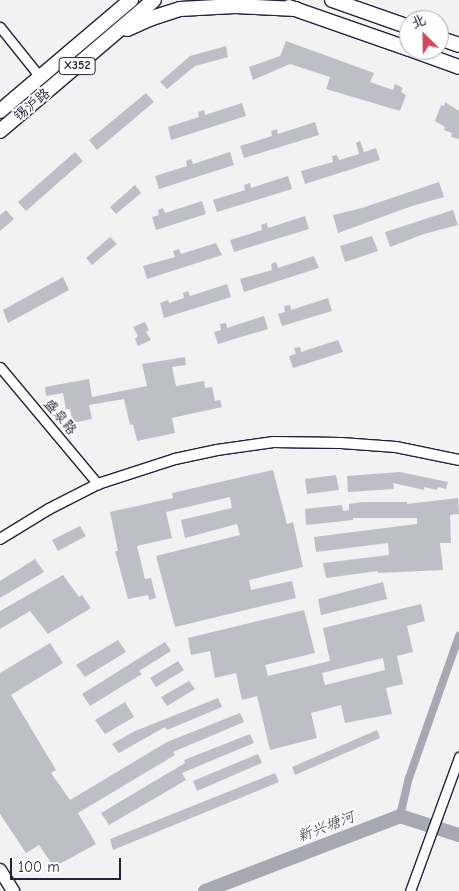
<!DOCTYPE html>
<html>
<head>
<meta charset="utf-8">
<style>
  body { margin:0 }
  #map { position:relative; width:459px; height:891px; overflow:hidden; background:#f2f2f3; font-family:"Comic Neue","LXGW WenKai TC",sans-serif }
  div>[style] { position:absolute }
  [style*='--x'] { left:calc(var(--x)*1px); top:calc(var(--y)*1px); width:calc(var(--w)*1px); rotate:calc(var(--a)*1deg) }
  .canal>* { height:8px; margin:-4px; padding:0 4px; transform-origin:4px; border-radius:4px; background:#a8a8b2 }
  .river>* { height:14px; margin:-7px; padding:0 7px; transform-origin:7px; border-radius:7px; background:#a8a8b2 }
  .building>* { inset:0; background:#bebec6 }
  .roads { filter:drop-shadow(1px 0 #22223b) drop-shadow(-1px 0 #22223b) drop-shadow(0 1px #22223b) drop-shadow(0 -1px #22223b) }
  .minor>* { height:9px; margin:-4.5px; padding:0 4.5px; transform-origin:4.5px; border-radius:4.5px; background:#fff }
  .tertiary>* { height:10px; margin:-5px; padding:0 5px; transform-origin:5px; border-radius:5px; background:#fff }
  .secondary>* { height:12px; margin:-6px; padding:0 6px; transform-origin:6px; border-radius:6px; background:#fff }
  .primary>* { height:14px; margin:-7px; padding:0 7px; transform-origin:7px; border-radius:7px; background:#fff }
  span { translate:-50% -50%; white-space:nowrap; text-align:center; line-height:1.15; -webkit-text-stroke:4px #fff; paint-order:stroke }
  .shield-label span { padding:1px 4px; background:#fff; border:1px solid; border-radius:4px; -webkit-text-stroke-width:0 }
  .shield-label { font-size:12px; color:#22223b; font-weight:700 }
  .street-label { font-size:14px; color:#22223b }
  .water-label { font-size:15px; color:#58586b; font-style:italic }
  .north { position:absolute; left:399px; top:10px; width:50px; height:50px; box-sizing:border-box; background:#fff; border:1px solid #a7a7b1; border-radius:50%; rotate:337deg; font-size:14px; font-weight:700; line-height:20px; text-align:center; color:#22223b }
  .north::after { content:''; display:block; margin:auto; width:18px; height:22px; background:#d1495b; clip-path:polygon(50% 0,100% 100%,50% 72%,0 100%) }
  .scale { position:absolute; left:10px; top:858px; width:111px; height:22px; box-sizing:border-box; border:2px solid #22223b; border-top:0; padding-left:6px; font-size:15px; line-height:18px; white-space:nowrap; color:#22223b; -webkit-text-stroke:4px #fff; paint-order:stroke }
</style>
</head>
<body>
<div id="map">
  <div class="canal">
    <div style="--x:400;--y:816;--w:39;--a:-77"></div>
    <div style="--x:409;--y:778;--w:151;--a:-70.6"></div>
  </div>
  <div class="river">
    <div style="--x:205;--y:891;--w:209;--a:-21"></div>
    <div style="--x:400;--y:816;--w:62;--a:17.9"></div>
  </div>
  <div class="building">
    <div style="clip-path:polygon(286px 41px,374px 73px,370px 82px,393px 90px,395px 84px,403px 88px,401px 92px,406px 95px,400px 111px,326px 89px,330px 77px,290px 64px,253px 80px,249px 67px,280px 56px)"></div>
    <div style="clip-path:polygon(226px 46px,228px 57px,195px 66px,167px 89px,160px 82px,190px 56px)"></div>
    <div style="clip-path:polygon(146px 93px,154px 102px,97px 150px,89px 140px)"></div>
    <div style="clip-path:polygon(445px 102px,459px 111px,459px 139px,451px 137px,452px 133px,444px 130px,445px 127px,435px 121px,441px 105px,444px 106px)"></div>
    <div style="clip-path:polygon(242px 103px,246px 116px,171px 140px,168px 127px,199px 117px,198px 112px,204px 110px,205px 115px)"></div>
    <div style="clip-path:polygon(315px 122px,319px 135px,244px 158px,240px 146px,272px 136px,271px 131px,277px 129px,278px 134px)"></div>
    <div style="clip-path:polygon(360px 141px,364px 152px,376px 148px,380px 160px,305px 184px,301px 171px,333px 162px,332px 156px,337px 155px,339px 160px,359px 154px,356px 143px)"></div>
    <div style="clip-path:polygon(75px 152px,83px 161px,26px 211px,18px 202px)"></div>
    <div style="clip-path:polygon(230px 152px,234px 165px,159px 189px,155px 176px,187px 166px,186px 161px,191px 159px,193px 164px)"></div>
    <div style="clip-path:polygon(288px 176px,292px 189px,217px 212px,213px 200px,245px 190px,244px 185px,250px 183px,251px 188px)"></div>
    <div style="clip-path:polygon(439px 182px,444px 197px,412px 206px,338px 233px,333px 215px,362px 208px)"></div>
    <div style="clip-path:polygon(135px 185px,141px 193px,116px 214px,110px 207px)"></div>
    <div style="clip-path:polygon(202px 201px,206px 214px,156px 230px,152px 217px,159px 215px,158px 210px,163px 208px,165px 213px)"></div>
    <div style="clip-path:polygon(6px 210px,14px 219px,0 231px,0 215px)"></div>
    <div style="clip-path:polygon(453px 210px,458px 225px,424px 234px,390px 247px,385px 232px)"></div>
    <div style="clip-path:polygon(305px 216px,309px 229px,234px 252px,230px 240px,262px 230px,261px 225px,267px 223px,268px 228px)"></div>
    <div style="clip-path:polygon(372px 236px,378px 251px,345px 262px,340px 246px)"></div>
    <div style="clip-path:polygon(110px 237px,117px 244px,92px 265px,86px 258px)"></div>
    <div style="clip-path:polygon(216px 243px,222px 255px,147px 279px,143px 266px,175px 257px,173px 251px,179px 249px,181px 254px)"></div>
    <div style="clip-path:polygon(314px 256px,319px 268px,244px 292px,240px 279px,272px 270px,271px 264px,276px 262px,278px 268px)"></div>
    <div style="clip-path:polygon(63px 277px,69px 290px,8px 323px,3px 310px)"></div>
    <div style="clip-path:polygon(227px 284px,231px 297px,164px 318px,160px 303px,168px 300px,169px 303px,184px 298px,183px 293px,188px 291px,190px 296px)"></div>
    <div style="clip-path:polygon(328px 298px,332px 311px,282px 326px,278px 314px,285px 312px,284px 306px,290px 305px,291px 310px)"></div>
    <div style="clip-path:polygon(264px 316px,268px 329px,218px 344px,214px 332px,221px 330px,220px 324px,226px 323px,227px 328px)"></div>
    <div style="clip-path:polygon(145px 322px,149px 330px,146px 332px,151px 340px,138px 346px,135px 339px,138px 336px,133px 327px)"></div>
    <div style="clip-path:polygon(338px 340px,343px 352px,293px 368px,289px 356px,296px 354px,294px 348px,300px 347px,301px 352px)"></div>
    <div style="clip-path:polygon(185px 357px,186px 365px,172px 367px,176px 386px,204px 381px,205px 388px,212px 387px,215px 401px,220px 400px,222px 407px,172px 418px,175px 433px,137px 441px,133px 424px,130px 425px,124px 399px,89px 405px,92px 419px,73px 423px,70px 409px,66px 409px,63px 393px,46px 396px,45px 387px,89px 379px,92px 397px,147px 386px,142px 364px)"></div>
    <div style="clip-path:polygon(273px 470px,287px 524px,293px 522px,303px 567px,249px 580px,251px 590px,292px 581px,296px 598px,175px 627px,156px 556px,240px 535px,237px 524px,185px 538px,181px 520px,232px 508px,230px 497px,166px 512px,172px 538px,137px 546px,145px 579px,151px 578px,156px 598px,149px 600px,148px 595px,128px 599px,115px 551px,118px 551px,110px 512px,173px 498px,172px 493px)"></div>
    <div style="clip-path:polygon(400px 472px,448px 482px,446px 489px,438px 487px,437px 490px,424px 487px,424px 490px,393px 483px,394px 489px,348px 492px,347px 476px)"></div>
    <div style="clip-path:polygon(336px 475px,339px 490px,307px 494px,305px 479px)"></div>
    <div style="clip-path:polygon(458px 498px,459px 514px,450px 515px,451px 543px,440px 543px,443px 570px,378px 573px,378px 571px,326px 578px,323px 563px,389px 555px,388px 543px,316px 552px,314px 537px,417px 524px,417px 518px,353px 518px,353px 520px,306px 525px,305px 509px,342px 505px,343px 511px,349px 510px,349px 504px,362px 502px,407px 502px,407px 504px)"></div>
    <div style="clip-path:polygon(80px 526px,86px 536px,58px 551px,52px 540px)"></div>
    <div style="clip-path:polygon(35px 559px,44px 572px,0 598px,0 581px)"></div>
    <div style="clip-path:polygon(63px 575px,79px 597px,82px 595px,91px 608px,48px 634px,30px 611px,0 629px,0 611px)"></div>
    <div style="clip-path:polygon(383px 582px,387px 599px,321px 615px,318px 599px)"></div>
    <div style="clip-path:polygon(evenodd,421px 604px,425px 621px,407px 626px,413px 652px,397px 656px,403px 684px,386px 688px,392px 714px,345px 723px,341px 705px,311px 713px,317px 738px,270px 750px,257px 696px,242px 700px,236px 673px,215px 678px,210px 651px,191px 655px,188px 638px,304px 610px,315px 653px,265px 665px,268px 676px,330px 661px,323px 628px,421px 604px,383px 658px,385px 670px,325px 685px,322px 673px,383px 658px)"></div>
    <div style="clip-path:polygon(118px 640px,126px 652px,85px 677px,76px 665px)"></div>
    <div style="clip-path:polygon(165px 642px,171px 651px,139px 671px,142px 674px,90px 706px,82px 694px)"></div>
    <div style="clip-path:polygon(50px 643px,63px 663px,11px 695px,56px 770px,51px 773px,70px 800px,167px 742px,240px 713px,244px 722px,173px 752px,175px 755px,78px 813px,96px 844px,54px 867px,39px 845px,26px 853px,0 814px,0 673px)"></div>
    <div style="clip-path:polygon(178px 661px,184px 670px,156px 687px,150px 678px)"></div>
    <div style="clip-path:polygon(189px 681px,195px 689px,167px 706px,161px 697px)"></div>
    <div style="clip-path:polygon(218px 698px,222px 707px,167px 730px,165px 727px,119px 753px,112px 744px,135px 731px)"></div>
    <div style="clip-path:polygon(125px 702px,134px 717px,105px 734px,95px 720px)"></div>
    <div style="clip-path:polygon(377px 730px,380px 738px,295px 775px,292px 767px)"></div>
    <div style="clip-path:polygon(250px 734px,254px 743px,182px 773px,186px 780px,109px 825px,101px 813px,185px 763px,184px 760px)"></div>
    <div style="clip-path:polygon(258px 754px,262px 763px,197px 791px,193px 781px)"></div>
    <div style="clip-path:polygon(275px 773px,279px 782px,113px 850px,110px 839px)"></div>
  </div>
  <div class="roads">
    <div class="minor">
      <div style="--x:0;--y:27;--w:64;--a:51.3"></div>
      <div style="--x:0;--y:367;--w:153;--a:50.1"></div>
      <div style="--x:410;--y:891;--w:143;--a:-69.9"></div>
    </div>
    <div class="tertiary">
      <div style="--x:0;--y:539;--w:57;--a:-31.5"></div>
      <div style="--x:49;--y:509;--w:55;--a:-27"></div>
      <div style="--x:98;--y:484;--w:81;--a:-18"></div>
      <div style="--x:175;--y:459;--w:43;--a:-12.1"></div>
      <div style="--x:217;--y:450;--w:57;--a:-8.1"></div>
      <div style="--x:273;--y:442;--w:68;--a:0.8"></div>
      <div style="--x:341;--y:443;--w:55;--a:4.2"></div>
      <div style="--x:396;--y:447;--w:64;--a:11.7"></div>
    </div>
    <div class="secondary">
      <div style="--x:0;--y:870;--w:25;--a:58"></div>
    </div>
    <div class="primary">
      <div style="--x:332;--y:0;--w:82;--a:19.3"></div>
      <div style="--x:289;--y:7;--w:127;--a:19.3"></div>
      <div style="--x:127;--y:29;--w:27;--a:-24"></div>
      <div style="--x:152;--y:18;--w:29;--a:-18"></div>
      <div style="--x:180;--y:9;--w:55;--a:-3.1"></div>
      <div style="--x:235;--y:6;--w:61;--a:2.8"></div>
      <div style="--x:439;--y:38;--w:21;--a:19"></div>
      <div style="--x:412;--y:50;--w:50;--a:19.9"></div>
      <div style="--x:0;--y:111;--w:172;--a:-40.3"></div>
      <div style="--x:0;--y:131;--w:202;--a:-40.4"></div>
    </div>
  </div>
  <div class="shield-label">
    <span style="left:77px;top:66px">X352</span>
  </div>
  <div class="street-label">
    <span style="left:32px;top:105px;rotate:-40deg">锡沪路</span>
    <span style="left:60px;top:417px;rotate:50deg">盛泉路</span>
  </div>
  <div class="water-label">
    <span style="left:326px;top:827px;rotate:-21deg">新兴塘河</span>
  </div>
  <div class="north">北</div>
  <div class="scale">100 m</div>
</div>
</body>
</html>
